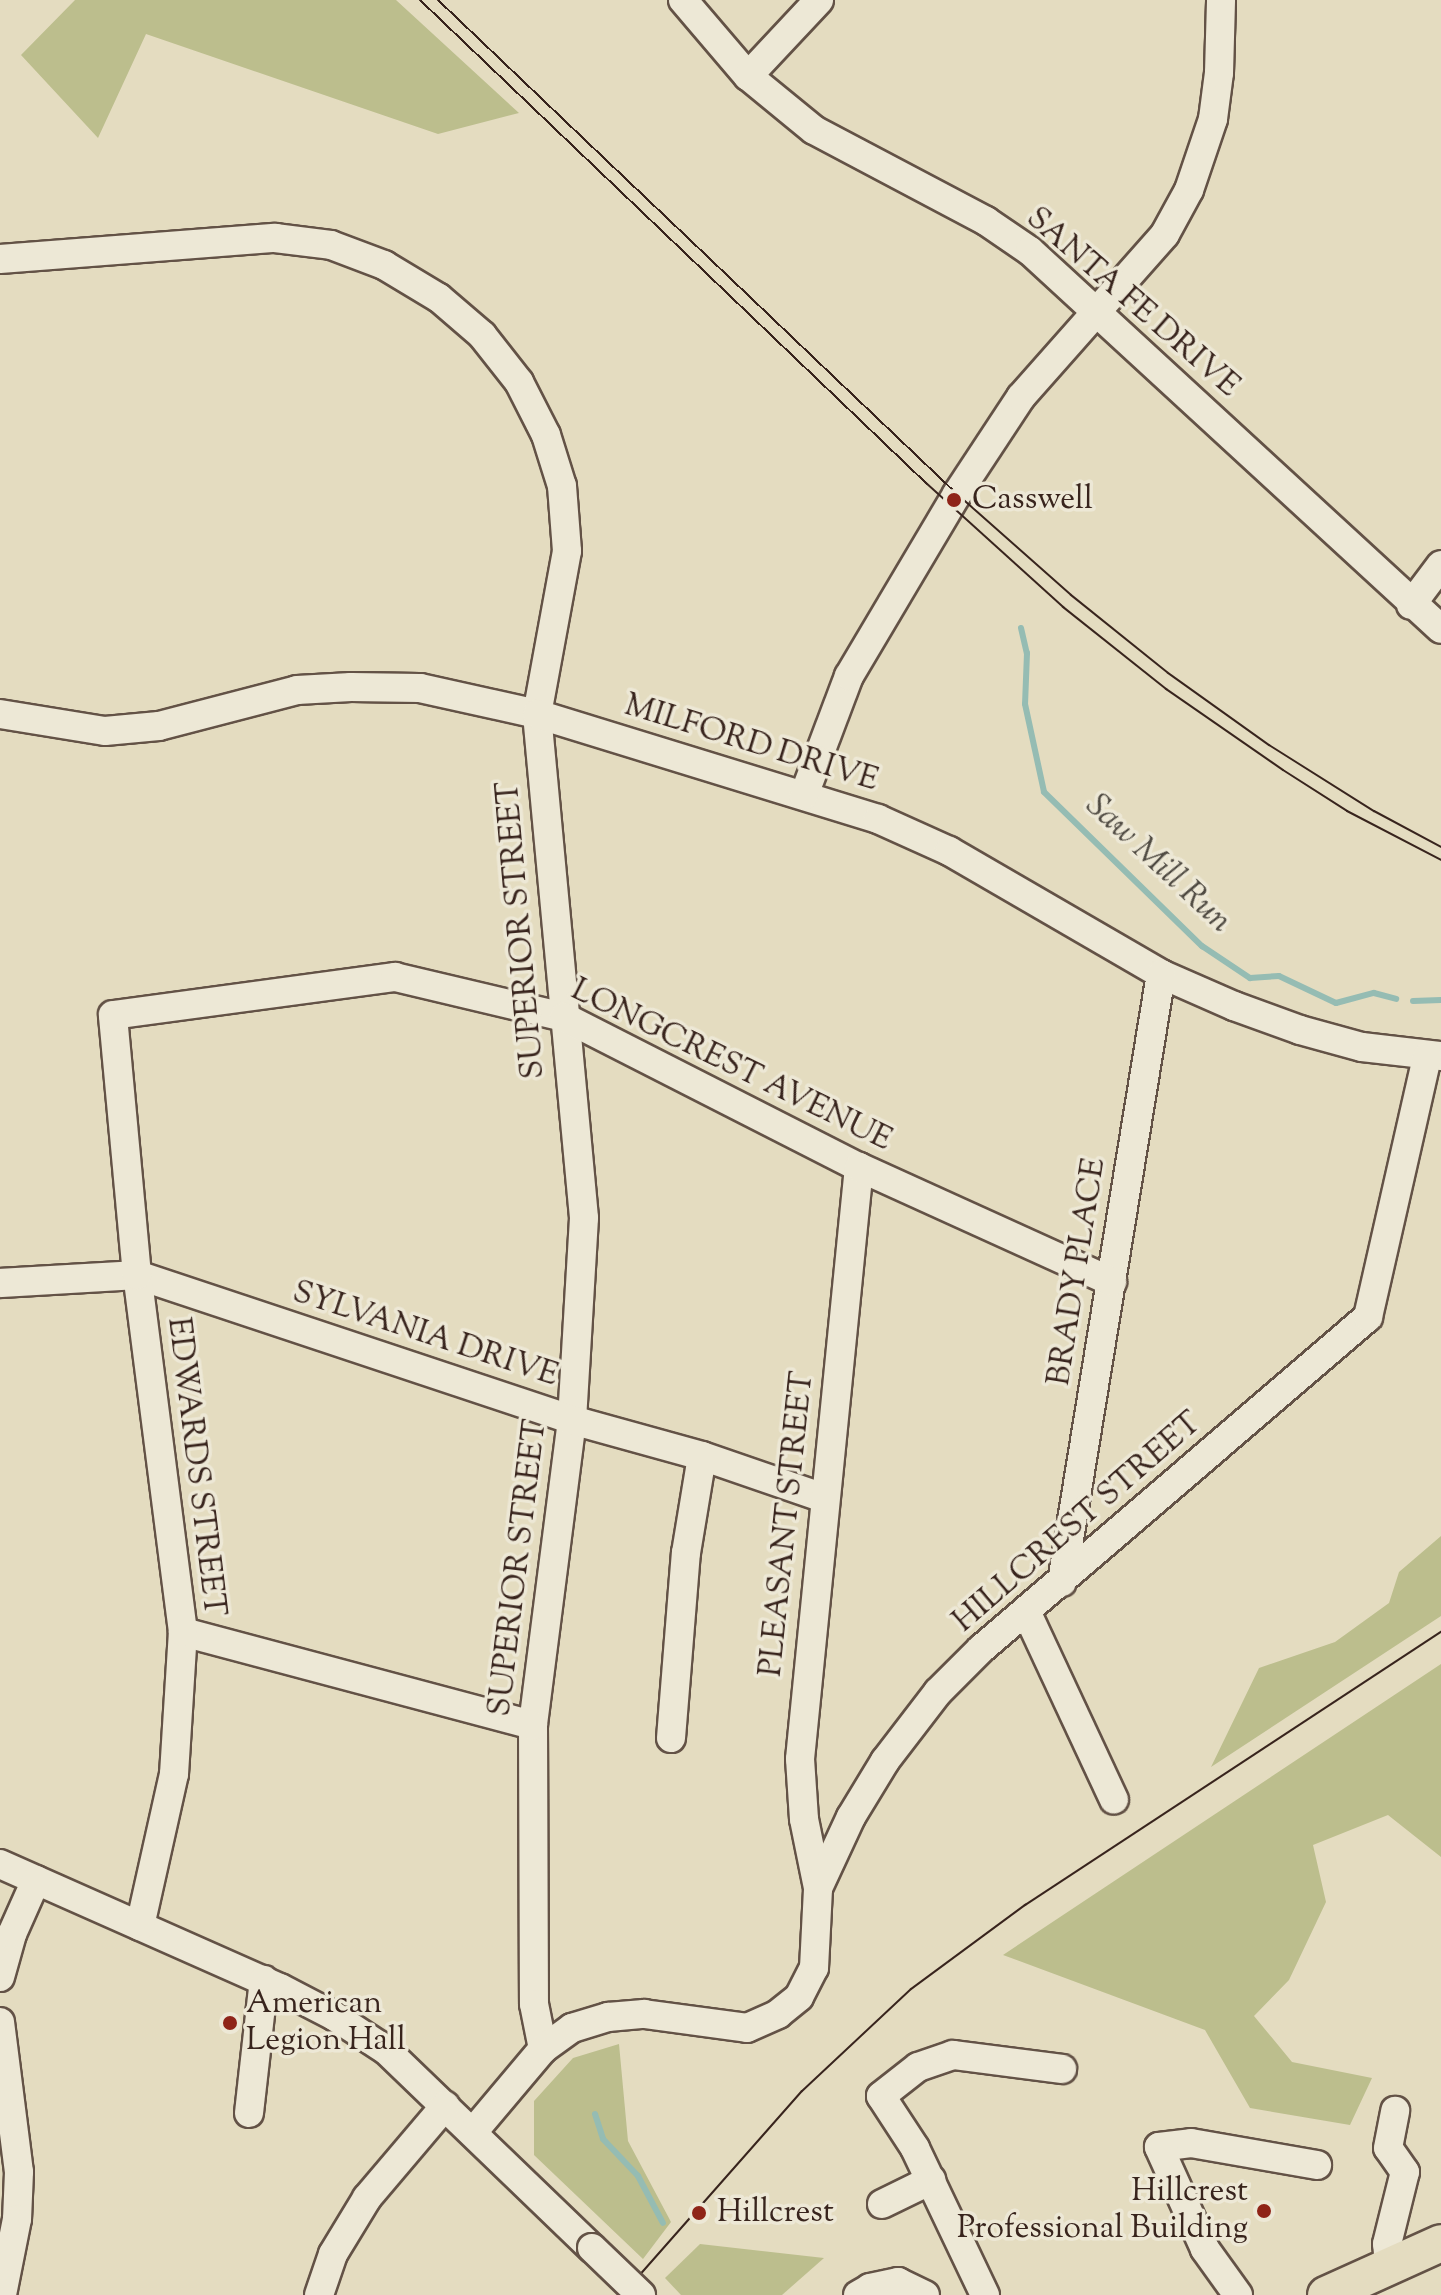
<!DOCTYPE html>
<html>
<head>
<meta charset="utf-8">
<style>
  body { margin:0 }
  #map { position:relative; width:1441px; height:2295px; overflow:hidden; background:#e4dcc0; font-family:"Sorts Mill Goudy",serif }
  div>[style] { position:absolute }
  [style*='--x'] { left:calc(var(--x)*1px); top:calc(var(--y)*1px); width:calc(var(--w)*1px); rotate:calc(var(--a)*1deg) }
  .green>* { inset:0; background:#bcbe8d }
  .stream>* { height:6px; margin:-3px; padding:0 3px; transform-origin:3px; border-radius:3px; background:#95bcb3 }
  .roads { filter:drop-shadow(2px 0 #635246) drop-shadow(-2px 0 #635246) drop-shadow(0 2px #635246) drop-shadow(0 -2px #635246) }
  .minor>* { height:28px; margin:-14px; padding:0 14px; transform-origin:14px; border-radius:14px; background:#ede8d6 }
  .major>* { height:36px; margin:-18px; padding:0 18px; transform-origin:18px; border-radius:18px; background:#e4dcc0 }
  .tram>* { height:2px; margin:-1px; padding:0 1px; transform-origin:1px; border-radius:1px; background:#38241d }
  .bridges { filter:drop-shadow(2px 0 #635246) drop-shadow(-2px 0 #635246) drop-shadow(0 2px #635246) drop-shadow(0 -2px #635246) }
  .minor-bridge>* { height:28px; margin:-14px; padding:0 14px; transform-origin:14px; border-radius:14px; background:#ede8d6 }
  .dots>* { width:22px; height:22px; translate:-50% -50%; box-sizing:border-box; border:4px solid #ede8d6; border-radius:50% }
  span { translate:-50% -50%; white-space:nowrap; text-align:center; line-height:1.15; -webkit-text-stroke:7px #ede8d6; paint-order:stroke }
  .street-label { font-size:32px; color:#38241d }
  .poi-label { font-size:32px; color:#38241d }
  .left { translate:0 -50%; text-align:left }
  .right { translate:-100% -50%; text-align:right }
  .water-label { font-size:34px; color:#4f4a42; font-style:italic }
</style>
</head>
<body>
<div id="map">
  <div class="green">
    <div style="clip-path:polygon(75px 0,396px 0,519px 113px,438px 134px,146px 34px,98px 138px,21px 55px)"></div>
    <div style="clip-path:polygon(1441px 1536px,1441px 1616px,1211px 1767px,1259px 1668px,1335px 1642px,1389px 1603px,1399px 1572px)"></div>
    <div style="clip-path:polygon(1441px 1664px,1441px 1857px,1388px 1815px,1313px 1845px,1326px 1902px,1289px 1980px,1254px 2016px,1292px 2062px,1372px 2078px,1350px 2125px,1250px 2108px,1205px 2030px,1003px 1955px)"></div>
    <div style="clip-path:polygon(619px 2044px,628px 2141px,671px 2222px,643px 2259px,534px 2155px,534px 2101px,573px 2058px)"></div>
    <div style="clip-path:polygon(700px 2244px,824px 2258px,782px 2295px,681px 2295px,665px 2278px)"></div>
  </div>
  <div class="stream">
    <div style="--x:1021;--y:628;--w:26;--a:77"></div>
    <div style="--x:1027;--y:653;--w:51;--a:92.2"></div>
    <div style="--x:1025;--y:704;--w:90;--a:77.8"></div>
    <div style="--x:1044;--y:792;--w:221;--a:44.3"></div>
    <div style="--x:1202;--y:946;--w:58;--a:33.7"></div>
    <div style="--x:1250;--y:978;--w:29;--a:-4"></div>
    <div style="--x:1279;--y:976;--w:63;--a:25.3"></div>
    <div style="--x:1336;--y:1003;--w:39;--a:-15"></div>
    <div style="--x:1374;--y:993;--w:23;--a:15"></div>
    <div style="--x:1413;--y:1001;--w:28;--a:-2"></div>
    <div style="--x:595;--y:2114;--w:26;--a:72"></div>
    <div style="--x:603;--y:2139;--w:51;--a:46.6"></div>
    <div style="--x:638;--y:2176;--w:53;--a:62"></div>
  </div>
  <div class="roads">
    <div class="minor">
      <div style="--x:683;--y:0;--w:100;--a:49.5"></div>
      <div style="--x:748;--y:76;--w:85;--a:39.3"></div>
      <div style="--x:814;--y:130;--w:195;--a:27.9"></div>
      <div style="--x:986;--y:221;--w:53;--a:34.3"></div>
      <div style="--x:1030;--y:251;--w:558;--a:42.6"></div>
      <div style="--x:748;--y:76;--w:104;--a:-46.9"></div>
      <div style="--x:0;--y:259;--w:276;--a:-4.4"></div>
      <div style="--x:275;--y:238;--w:56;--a:7.1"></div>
      <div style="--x:331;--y:245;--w:57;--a:20.7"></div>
      <div style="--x:384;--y:265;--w:64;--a:31"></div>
      <div style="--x:439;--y:298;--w:57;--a:40.7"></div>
      <div style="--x:482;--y:335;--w:60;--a:51.8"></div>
      <div style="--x:519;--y:382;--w:59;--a:63"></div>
      <div style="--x:546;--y:435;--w:53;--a:72.6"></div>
      <div style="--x:562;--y:486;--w:65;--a:85.6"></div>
      <div style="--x:567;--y:551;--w:166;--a:100.4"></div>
      <div style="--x:537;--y:714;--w:506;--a:84.67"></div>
      <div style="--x:584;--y:1218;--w:202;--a:93.4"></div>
      <div style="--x:572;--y:1420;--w:307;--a:97.3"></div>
      <div style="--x:533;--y:1725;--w:279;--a:89.8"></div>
      <div style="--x:534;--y:2004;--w:46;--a:78.7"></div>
      <div style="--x:1411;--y:605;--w:50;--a:-53.1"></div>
      <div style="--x:0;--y:714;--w:106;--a:9.2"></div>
      <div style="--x:105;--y:731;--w:54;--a:-5.3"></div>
      <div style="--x:159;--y:726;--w:143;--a:-14.6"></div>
      <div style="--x:297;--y:690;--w:54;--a:-3.2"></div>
      <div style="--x:351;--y:687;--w:69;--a:0.8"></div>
      <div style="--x:420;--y:688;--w:120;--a:12.5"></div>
      <div style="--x:537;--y:714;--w:357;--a:17.1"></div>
      <div style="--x:878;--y:819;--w:78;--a:24.3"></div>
      <div style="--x:949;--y:851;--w:245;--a:30.1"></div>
      <div style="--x:1161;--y:974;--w:80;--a:23.7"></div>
      <div style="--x:1234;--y:1006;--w:70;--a:20"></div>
      <div style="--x:1300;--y:1030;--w:64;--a:15.3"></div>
      <div style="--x:1362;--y:1047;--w:80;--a:6.5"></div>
      <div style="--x:804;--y:795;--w:127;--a:-69.3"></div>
      <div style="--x:849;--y:676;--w:212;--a:-59.3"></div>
      <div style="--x:957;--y:494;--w:116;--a:-56.6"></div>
      <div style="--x:1021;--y:397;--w:217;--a:-48.5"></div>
      <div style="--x:1165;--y:234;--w:50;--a:-61.4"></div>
      <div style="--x:1189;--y:190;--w:75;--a:-71.3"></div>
      <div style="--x:1213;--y:119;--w:46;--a:-82.6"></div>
      <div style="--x:1219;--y:73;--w:73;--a:-88.4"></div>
      <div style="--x:0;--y:1283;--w:137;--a:-3.3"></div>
      <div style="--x:137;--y:1275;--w:459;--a:18.4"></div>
      <div style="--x:572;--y:1420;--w:135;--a:15.5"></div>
      <div style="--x:702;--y:1456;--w:129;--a:19"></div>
      <div style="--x:1062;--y:1582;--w:616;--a:-80.75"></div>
      <div style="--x:1026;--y:1611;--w:208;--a:65"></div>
      <div style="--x:183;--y:1632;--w:362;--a:14.9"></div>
      <div style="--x:671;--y:1738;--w:186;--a:-85.4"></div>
      <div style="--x:686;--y:1553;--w:98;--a:-80.6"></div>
      <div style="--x:0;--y:1864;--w:306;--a:23.9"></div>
      <div style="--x:280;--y:1988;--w:61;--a:27.4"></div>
      <div style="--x:334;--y:2016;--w:62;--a:33.2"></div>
      <div style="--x:386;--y:2050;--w:286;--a:43.9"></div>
      <div style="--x:818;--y:1888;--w:70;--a:-101.5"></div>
      <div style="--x:804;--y:1819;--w:60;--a:-93.8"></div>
      <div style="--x:800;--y:1759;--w:595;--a:-84.31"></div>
      <div style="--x:140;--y:1926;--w:156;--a:-77.4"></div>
      <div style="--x:174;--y:1774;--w:142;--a:-86.4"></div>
      <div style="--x:183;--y:1632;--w:360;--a:-97.3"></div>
      <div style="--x:137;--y:1275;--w:261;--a:-95.3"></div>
      <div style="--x:113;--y:1015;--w:285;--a:-7.7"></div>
      <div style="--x:395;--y:977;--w:174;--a:13.3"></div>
      <div style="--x:564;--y:1017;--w:331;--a:27"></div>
      <div style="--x:859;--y:1167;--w:278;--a:24.4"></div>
      <div style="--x:0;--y:1977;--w:45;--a:-74.4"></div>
      <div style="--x:12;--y:1934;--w:59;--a:-66"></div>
      <div style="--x:0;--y:2022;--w:151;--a:82.8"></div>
      <div style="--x:19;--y:2172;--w:47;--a:92.4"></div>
      <div style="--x:17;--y:2219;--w:77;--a:101.2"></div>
      <div style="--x:249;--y:2113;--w:134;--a:-83.6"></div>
      <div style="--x:473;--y:2132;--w:109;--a:-49.9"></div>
      <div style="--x:543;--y:2049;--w:36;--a:-36"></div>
      <div style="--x:572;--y:2028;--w:38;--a:-17"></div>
      <div style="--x:608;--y:2017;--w:36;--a:-5"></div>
      <div style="--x:644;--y:2014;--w:104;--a:7.7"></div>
      <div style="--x:747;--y:2028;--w:34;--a:-24"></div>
      <div style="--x:778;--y:2014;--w:27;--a:-39"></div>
      <div style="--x:799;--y:1997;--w:33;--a:-63"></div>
      <div style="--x:814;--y:1968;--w:80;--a:-87.1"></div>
      <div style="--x:818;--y:1888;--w:78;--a:-65.1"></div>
      <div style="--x:851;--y:1817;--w:66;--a:-58.7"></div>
      <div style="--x:885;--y:1761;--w:87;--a:-52.5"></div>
      <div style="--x:938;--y:1692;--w:61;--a:-45"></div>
      <div style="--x:981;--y:1649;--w:510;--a:-40.63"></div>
      <div style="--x:1368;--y:1317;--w:267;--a:-77.2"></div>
      <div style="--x:882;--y:2204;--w:55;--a:-26.1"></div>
      <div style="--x:1389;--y:2265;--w:21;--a:-95"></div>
      <div style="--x:1387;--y:2244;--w:74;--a:-76"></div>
      <div style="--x:1405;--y:2172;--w:29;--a:-125"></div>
      <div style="--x:1388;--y:2148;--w:38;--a:-79"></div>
      <div style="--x:319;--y:2295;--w:43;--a:-71.1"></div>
      <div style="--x:333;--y:2254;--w:66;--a:-58.7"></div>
      <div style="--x:367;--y:2198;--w:121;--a:-49.7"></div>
      <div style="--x:858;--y:2295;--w:14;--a:-30"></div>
      <div style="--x:870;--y:2288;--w:29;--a:-12"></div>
      <div style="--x:898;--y:2282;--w:30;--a:26"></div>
      <div style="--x:985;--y:2295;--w:163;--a:-115.5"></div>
      <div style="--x:915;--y:2148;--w:62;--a:-123.2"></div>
      <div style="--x:881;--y:2096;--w:47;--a:-38.1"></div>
      <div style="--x:918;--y:2067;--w:37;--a:-19"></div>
      <div style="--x:953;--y:2055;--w:110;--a:7.3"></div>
      <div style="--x:1238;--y:2295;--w:57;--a:-125.7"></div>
      <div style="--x:1205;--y:2249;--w:112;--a:-114.3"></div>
      <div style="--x:1159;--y:2147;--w:32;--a:-7"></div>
      <div style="--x:1191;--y:2143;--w:128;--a:9.9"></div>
    </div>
    <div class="major">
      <div style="--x:1326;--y:2295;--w:126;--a:-24.3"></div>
    </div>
  </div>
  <div class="tram">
    <div style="--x:420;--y:0;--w:700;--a:43.67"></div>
    <div style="--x:926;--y:483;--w:185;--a:42.1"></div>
    <div style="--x:1063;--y:607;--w:132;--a:38.5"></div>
    <div style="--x:1166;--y:689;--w:142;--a:34.7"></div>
    <div style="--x:1283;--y:770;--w:76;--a:32.6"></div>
    <div style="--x:1347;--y:811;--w:106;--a:27.5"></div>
    <div style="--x:438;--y:0;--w:717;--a:43.59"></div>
    <div style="--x:957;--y:494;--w:152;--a:41.5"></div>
    <div style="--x:1071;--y:595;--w:124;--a:38.8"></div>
    <div style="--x:1168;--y:673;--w:124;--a:35.5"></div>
    <div style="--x:1269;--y:745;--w:124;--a:32.2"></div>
    <div style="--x:1374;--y:811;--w:76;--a:28.2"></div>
    <div style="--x:622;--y:2295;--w:272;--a:-48.6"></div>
    <div style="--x:802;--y:2091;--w:149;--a:-43.1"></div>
    <div style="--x:911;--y:1989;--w:142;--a:-36.4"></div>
    <div style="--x:1025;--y:1905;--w:498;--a:-33.3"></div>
  </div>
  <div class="bridges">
    <div class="minor-bridge">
      <div style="--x:592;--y:2248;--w:68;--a:43.8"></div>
    </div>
  </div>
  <div class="dots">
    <div style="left:954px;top:500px;background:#8f2418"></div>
    <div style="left:230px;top:2023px;background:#8f2418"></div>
    <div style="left:1264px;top:2211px;background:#8f2418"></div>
    <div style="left:699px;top:2213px;background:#8f2418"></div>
  </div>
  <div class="street-label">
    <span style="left:1132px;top:303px;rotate:41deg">SANTA FE DRIVE</span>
    <span style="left:751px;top:744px;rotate:17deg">MILFORD DRIVE</span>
    <span style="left:522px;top:930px;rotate:-95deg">SUPERIOR STREET</span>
    <span style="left:731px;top:1066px;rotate:26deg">LONGCREST AVENUE</span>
    <span style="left:1078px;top:1272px;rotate:-81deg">BRADY PLACE</span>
    <span style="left:425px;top:1335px;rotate:18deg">SYLVANIA DRIVE</span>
    <span style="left:195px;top:1467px;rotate:83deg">EDWARDS STREET</span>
    <span style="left:1078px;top:1523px;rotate:-41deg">HILLCREST STREET</span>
    <span style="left:788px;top:1524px;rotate:-84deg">PLEASANT STREET</span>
    <span style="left:519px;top:1568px;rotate:-83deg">SUPERIOR STREET</span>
  </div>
  <div class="poi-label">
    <span class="left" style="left:972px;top:500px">Casswell</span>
    <span class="left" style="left:246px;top:2023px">American<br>Legion Hall</span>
    <span class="right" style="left:1248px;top:2211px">Hillcrest<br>Professional Building</span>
    <span class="left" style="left:717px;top:2213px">Hillcrest</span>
  </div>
  <div class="water-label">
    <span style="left:1158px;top:864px;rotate:43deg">Saw Mill Run</span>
  </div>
</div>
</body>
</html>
